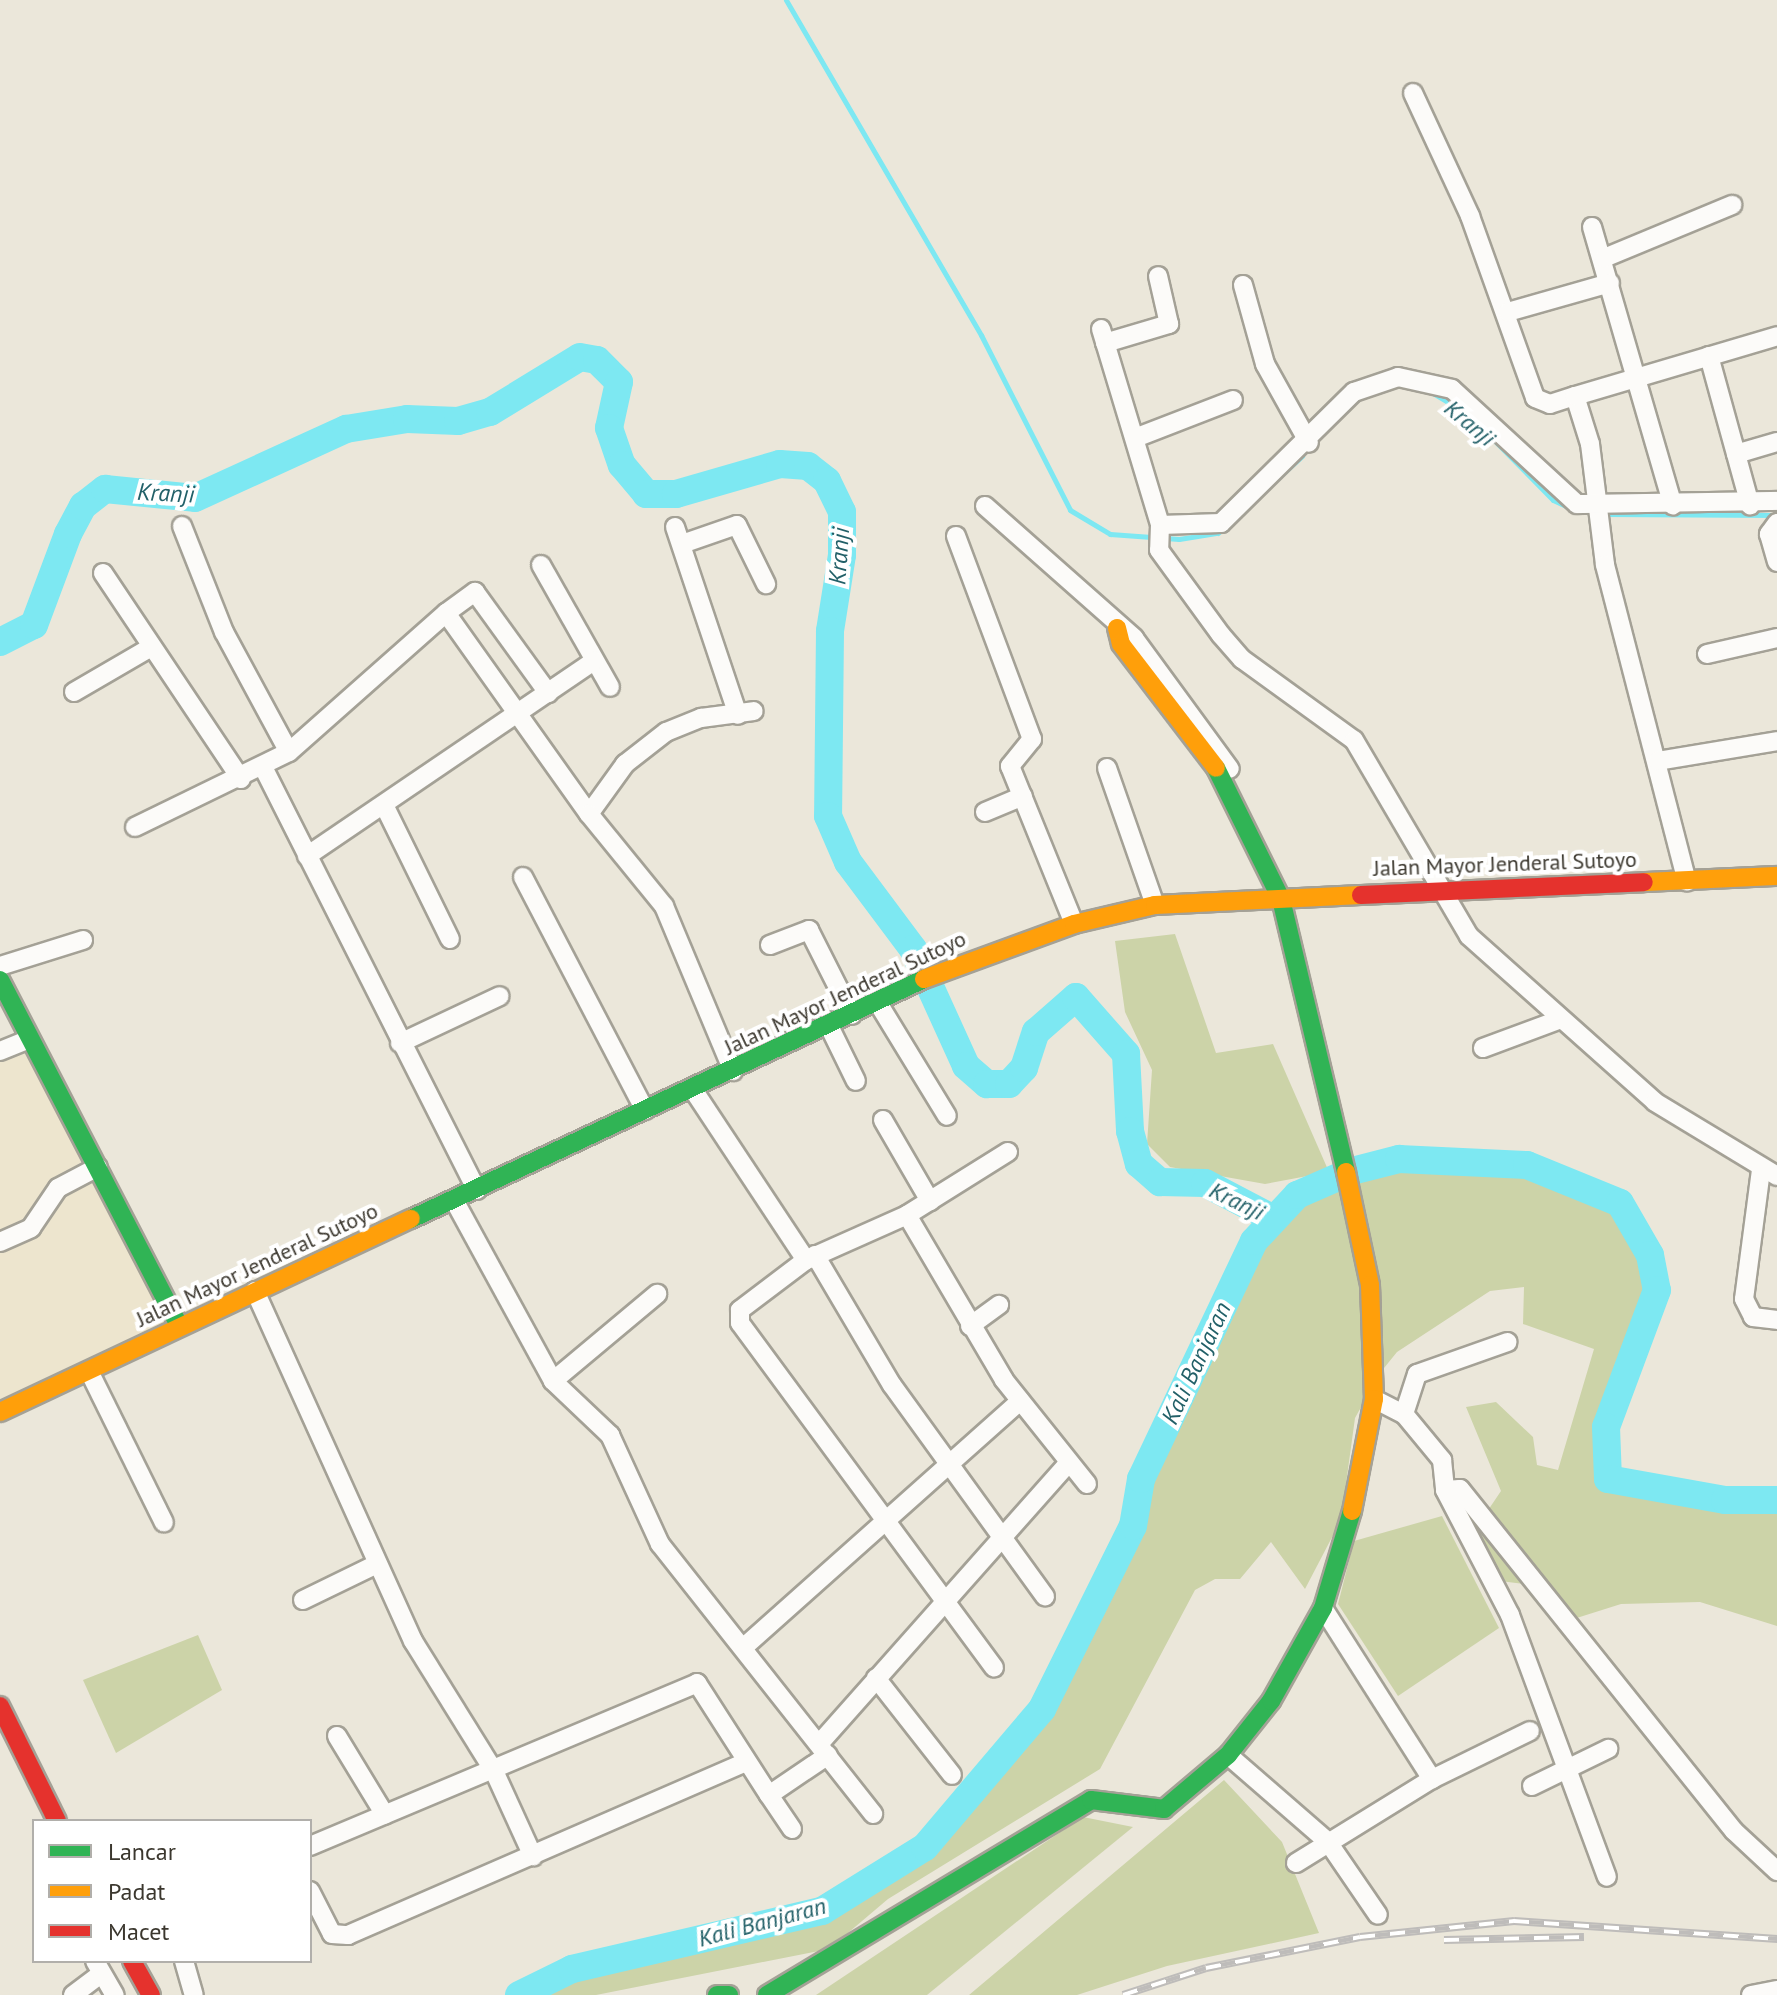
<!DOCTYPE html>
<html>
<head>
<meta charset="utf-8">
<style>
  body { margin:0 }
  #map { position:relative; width:1777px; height:1995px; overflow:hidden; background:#ebe7da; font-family:"PT Sans",sans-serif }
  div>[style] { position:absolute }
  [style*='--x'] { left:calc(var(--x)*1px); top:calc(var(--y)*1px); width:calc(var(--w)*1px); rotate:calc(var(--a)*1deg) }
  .built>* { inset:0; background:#ede5ce }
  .green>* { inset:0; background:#ccd3a8 }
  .stream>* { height:5px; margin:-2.5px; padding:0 2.5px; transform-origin:2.5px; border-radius:2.5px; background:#7de8f2 }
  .river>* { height:28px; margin:-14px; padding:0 14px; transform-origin:14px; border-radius:14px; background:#7de8f2 }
  .roads { filter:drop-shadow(2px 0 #a4a196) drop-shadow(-2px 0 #a4a196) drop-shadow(0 2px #a4a196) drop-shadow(0 -2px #a4a196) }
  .street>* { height:18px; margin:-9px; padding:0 9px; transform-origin:9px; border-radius:9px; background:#fcfbf9 }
  .fast>* { height:18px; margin:-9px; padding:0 9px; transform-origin:9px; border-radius:9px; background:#30b455 }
  .slow>* { height:18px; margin:-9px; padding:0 9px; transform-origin:9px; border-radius:9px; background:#ff9f0a }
  .jam>* { height:18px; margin:-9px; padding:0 9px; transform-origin:9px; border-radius:9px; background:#e5322d }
  .rail>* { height:8px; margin-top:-4px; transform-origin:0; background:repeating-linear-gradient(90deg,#fff 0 15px,#bebcba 0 30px); box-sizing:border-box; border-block:2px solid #bebcba }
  span { translate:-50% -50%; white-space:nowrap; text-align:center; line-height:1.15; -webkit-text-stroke:8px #fff; paint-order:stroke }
  .street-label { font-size:22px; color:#3b372e }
  .water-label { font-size:24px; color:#226068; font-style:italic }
  .legend { position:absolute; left:32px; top:1819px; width:280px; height:144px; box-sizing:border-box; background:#fff; border:2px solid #b1afab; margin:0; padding:10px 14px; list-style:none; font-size:24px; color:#3b372e }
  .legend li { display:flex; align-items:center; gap:16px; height:40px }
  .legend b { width:40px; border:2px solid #b1afab }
</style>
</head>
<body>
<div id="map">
  <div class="built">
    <div style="clip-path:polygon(26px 1033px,175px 1321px,0 1402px,0 1045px)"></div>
  </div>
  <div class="green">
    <div style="clip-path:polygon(1175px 934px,1216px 1053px,1273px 1044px,1329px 1172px,1265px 1184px,1170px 1167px,1147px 1144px,1152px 1070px,1125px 1012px,1115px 941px)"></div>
    <div style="clip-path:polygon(1399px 1159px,1527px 1165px,1620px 1203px,1650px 1255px,1657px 1290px,1606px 1427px,1608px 1478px,1725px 1500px,1777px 1500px,1777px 1626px,1700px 1602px,1621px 1604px,1564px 1622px,1540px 1586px,1492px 1580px,1472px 1534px,1501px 1491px,1466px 1407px,1496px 1402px,1533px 1437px,1537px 1465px,1558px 1470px,1594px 1349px,1523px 1324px,1524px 1287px,1490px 1291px,1397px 1352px,1380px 1373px,1355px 1418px,1341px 1520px,1305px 1589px,1271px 1542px,1240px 1579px,1215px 1579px,1195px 1590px,1100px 1769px,888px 1899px,829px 1949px,596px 1995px,519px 1995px,572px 1969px,822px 1911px,925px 1847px,1042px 1709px,1133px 1526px,1141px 1479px,1254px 1241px,1297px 1195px)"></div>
    <div style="clip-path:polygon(1442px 1516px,1499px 1628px,1398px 1696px,1338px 1604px,1354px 1541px)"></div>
    <div style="clip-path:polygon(198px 1635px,222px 1690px,116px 1753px,83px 1680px)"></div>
    <div style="clip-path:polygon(1224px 1780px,1282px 1842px,1319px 1933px,1167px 1966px,1077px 1995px,969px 1995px)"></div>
    <div style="clip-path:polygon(1083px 1817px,1133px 1827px,927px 1995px,816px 1995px)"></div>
  </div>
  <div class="stream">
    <div style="--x:786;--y:0;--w:388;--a:59.8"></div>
    <div style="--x:981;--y:335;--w:196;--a:63"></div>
    <div style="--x:1070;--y:510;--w:47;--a:31"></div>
    <div style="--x:1110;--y:534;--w:69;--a:4.1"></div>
    <div style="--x:1179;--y:539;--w:39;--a:-9"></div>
    <div style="--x:1218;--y:533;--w:114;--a:-42.5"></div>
    <div style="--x:1433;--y:393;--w:37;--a:31"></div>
    <div style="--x:1487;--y:433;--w:94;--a:45.4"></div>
    <div style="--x:1553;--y:500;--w:23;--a:25"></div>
    <div style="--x:1604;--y:514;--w:173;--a:0.3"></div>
  </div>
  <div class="river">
    <div style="--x:0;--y:642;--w:38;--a:-27"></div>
    <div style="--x:34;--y:625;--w:97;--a:-69.5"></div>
    <div style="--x:68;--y:534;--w:32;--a:-62"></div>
    <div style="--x:83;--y:506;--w:28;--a:-38"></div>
    <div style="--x:105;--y:489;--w:90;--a:5.7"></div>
    <div style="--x:195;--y:498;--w:166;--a:-24.6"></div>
    <div style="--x:346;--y:429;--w:62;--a:-9.3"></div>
    <div style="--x:407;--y:419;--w:51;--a:2.2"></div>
    <div style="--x:458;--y:421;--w:33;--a:-16"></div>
    <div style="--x:490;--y:412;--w:105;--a:-31.4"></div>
    <div style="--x:580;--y:357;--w:17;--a:10"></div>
    <div style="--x:597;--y:360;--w:31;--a:45"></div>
    <div style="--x:619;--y:382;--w:47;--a:102.3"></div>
    <div style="--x:609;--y:428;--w:39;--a:71"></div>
    <div style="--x:622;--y:465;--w:38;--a:50"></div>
    <div style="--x:646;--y:494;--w:30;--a:0"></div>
    <div style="--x:676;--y:494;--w:108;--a:-16.1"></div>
    <div style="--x:780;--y:464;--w:28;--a:4"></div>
    <div style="--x:808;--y:466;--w:24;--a:38"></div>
    <div style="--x:827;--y:481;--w:34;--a:64"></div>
    <div style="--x:842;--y:512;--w:43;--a:90"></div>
    <div style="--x:842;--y:555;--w:77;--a:99"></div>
    <div style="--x:830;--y:631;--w:185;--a:90.6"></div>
    <div style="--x:828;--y:816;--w:50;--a:66.5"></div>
    <div style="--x:848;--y:862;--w:109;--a:53.2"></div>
    <div style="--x:913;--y:949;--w:128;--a:65.6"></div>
    <div style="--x:966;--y:1066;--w:28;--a:41"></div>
    <div style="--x:987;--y:1084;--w:22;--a:0"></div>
    <div style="--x:1009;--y:1084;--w:22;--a:-47"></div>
    <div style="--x:1024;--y:1068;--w:38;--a:-72"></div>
    <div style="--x:1036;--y:1032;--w:53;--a:-41.2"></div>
    <div style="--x:1076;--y:997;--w:76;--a:48.7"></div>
    <div style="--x:1126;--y:1054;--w:77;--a:87"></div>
    <div style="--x:1130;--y:1131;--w:34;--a:75"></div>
    <div style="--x:1139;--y:1164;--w:28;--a:41"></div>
    <div style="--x:1160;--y:1182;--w:45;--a:1.3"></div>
    <div style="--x:1205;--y:1183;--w:78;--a:27.6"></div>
    <div style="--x:519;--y:1995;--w:59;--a:-26.1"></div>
    <div style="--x:572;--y:1969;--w:257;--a:-13.1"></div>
    <div style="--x:822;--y:1911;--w:121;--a:-31.9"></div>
    <div style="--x:925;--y:1847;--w:181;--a:-49.7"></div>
    <div style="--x:1042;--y:1709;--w:204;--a:-63.6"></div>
    <div style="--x:1133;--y:1526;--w:48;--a:-80.3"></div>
    <div style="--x:1141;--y:1479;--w:263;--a:-64.6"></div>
    <div style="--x:1254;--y:1241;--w:63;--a:-46.9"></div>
    <div style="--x:1297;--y:1195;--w:60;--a:-23.6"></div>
    <div style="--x:1352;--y:1171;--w:49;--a:-14.3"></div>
    <div style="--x:1399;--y:1159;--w:128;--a:2.7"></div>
    <div style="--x:1527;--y:1165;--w:100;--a:22.2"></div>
    <div style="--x:1620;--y:1203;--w:60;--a:60"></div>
    <div style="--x:1650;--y:1255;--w:36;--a:79"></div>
    <div style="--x:1657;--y:1290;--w:146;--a:110.4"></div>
    <div style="--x:1606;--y:1427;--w:52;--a:87.8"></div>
    <div style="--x:1608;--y:1479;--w:119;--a:10.2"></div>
    <div style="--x:1725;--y:1500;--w:52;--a:0"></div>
  </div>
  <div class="roads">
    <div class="street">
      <div style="--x:1413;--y:93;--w:136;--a:65.1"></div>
      <div style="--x:1470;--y:216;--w:193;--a:70.3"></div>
      <div style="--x:1535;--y:398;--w:16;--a:22"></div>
      <div style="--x:1550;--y:404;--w:26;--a:-18"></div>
      <div style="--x:1575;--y:396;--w:50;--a:72.6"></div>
      <div style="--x:1590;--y:444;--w:122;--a:82.9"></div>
      <div style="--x:1605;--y:565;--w:327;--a:75.5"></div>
      <div style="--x:1592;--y:227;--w:290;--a:73.8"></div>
      <div style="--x:1604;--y:258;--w:139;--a:-22.5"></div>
      <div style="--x:1243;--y:285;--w:82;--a:74.4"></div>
      <div style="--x:1265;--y:364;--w:90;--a:60.9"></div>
      <div style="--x:1508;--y:312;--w:106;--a:-15.9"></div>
      <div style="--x:1101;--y:329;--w:205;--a:73.2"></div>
      <div style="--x:1160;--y:525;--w:25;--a:92"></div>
      <div style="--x:1159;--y:550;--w:105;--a:53.9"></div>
      <div style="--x:1221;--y:635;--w:32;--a:49"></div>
      <div style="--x:1242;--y:659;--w:138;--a:35.9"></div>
      <div style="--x:1354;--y:740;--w:227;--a:59.6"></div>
      <div style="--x:1469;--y:936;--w:249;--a:41.7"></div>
      <div style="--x:1655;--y:1102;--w:143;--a:31.2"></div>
      <div style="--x:1105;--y:343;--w:67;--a:-16.5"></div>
      <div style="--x:1169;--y:324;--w:49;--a:-102.9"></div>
      <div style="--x:1709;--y:356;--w:155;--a:74.6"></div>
      <div style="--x:1575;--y:396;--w:211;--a:-16.5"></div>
      <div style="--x:1135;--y:438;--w:105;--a:-21.2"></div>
      <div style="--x:1736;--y:454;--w:43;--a:-16.3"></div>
      <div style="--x:985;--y:506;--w:199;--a:41.5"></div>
      <div style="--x:1134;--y:638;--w:162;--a:53.8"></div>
      <div style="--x:1777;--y:523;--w:14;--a:126"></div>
      <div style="--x:1769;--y:534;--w:29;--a:74"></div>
      <div style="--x:1160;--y:525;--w:61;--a:-1.9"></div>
      <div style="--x:1221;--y:523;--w:187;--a:-44.6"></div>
      <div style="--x:1354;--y:392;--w:46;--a:-18.8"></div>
      <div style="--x:1398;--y:377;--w:55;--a:12.5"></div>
      <div style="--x:1452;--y:389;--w:170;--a:42.6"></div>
      <div style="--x:1577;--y:504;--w:200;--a:-0.9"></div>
      <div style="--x:182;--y:526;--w:114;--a:68.4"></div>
      <div style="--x:224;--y:632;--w:136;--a:61.6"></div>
      <div style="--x:675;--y:527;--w:198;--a:71.5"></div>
      <div style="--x:956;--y:536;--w:217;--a:69.5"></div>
      <div style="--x:1032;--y:739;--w:35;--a:129"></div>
      <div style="--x:1010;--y:766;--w:170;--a:67.9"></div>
      <div style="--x:682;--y:544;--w:58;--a:-19.1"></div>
      <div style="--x:737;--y:525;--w:66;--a:63.8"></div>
      <div style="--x:541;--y:565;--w:140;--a:60.5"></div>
      <div style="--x:103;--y:573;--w:248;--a:56.2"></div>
      <div style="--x:446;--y:613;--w:36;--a:-36"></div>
      <div style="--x:475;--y:592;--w:125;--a:54.1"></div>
      <div style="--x:1707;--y:654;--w:72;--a:-12.9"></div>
      <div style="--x:74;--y:692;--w:86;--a:-30.2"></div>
      <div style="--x:1658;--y:761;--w:121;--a:-9.5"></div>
      <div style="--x:263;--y:767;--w:474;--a:63.2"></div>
      <div style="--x:1107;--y:768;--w:145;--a:70.7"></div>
      <div style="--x:385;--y:807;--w:147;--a:63.8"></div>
      <div style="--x:985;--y:812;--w:41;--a:-22.8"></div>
      <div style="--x:589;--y:814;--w:62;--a:-54.2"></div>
      <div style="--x:625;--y:764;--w:52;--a:-38"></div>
      <div style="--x:666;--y:732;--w:38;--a:-22"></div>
      <div style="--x:701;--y:718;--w:53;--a:-7.5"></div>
      <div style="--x:135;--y:827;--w:171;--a:-26"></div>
      <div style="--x:289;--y:752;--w:210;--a:-41.5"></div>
      <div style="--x:446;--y:613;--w:247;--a:54.6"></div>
      <div style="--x:589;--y:814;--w:119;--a:50.8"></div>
      <div style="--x:664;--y:906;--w:179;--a:67.3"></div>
      <div style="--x:307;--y:856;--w:347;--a:-34.2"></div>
      <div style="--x:523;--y:877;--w:263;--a:62.4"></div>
      <div style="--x:770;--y:945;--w:42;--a:-21"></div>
      <div style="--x:809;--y:930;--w:95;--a:63.2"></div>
      <div style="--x:0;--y:966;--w:87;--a:-17.4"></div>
      <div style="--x:878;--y:1003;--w:132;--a:58.6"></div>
      <div style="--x:829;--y:1026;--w:61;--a:63.9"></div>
      <div style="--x:400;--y:1043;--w:110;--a:-25.2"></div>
      <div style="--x:1483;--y:1048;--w:83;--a:-20.4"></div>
      <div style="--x:0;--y:1051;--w:32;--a:-22"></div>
      <div style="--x:694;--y:1091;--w:203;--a:56.5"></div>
      <div style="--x:806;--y:1260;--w:111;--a:-24"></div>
      <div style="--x:907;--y:1215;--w:119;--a:-32"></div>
      <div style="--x:883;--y:1120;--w:94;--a:59.9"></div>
      <div style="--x:1761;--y:1170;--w:130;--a:97.5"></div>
      <div style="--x:1744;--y:1299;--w:20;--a:63"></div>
      <div style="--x:1753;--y:1317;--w:24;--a:7"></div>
      <div style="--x:454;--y:1200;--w:206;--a:61.3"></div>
      <div style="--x:553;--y:1381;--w:79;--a:43.5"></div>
      <div style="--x:610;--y:1435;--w:120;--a:65.4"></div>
      <div style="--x:660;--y:1544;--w:344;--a:51.7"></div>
      <div style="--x:907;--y:1215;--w:191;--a:59.5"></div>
      <div style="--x:1004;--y:1380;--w:133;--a:51.4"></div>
      <div style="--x:0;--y:1242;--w:34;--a:-24"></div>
      <div style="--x:31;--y:1228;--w:48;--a:-56"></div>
      <div style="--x:58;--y:1188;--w:45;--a:-27.7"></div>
      <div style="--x:815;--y:1255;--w:151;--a:59.4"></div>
      <div style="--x:892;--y:1385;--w:261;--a:54.1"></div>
      <div style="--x:806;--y:1260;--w:83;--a:142.9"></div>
      <div style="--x:740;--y:1310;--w:13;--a:90"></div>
      <div style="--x:740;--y:1323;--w:428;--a:53.6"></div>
      <div style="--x:255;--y:1291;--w:384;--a:65.7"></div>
      <div style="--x:413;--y:1641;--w:153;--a:58.1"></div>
      <div style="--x:494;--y:1771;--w:94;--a:65.4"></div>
      <div style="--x:970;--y:1326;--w:36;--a:-36"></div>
      <div style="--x:89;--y:1371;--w:169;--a:63.7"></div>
      <div style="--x:553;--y:1381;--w:136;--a:-39.9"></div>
      <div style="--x:1374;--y:1399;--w:34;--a:27"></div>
      <div style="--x:1404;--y:1414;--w:60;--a:50.4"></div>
      <div style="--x:1442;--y:1460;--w:30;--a:84"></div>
      <div style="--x:1445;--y:1490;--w:141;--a:62.5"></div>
      <div style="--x:1510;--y:1615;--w:279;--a:69.7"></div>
      <div style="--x:1404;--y:1414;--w:42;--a:-72"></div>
      <div style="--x:1417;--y:1374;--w:96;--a:-19.4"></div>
      <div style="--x:1445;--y:1490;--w:15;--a:-4"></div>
      <div style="--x:1460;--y:1489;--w:438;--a:51.3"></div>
      <div style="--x:1734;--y:1831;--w:59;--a:42.9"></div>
      <div style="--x:303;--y:1600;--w:82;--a:-25.9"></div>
      <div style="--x:1323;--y:1608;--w:203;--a:57.5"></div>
      <div style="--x:744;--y:1647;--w:370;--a:-41.7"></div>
      <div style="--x:876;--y:1678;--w:123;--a:51.9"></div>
      <div style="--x:337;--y:1736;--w:92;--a:58.7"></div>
      <div style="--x:819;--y:1744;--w:375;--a:-48.4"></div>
      <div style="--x:1228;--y:1755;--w:133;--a:41"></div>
      <div style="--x:1328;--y:1842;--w:88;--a:55.6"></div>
      <div style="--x:1532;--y:1786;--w:85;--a:-26"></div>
      <div style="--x:769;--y:1795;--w:41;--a:55.9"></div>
      <div style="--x:310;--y:1846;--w:420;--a:-22.8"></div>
      <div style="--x:697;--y:1683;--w:133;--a:57.3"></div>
      <div style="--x:769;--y:1795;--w:71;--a:-34.1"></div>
      <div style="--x:1296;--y:1863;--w:160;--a:-31.7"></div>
      <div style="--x:1432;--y:1779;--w:109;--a:-26.1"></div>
      <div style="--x:310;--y:1891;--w:48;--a:62.9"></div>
      <div style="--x:332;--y:1934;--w:16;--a:4"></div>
      <div style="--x:348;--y:1935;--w:434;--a:-23.5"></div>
      <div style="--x:95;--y:1961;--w:39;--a:60"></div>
      <div style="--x:184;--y:1961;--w:35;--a:74"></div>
      <div style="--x:73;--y:1995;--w:35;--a:-37"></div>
      <div style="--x:1751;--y:1995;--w:26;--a:-11"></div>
    </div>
    <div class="fast">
      <div style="--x:1216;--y:768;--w:146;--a:63.6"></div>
      <div style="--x:1281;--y:899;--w:281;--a:76.6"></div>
      <div style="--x:0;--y:980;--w:389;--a:62.6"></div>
      <div style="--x:411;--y:1219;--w:566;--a:-25.07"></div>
      <div style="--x:717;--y:1995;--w:12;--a:0"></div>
      <div style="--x:767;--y:1995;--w:378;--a:-31"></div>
      <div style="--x:1091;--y:1800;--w:74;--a:7"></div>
      <div style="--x:1164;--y:1809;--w:84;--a:-40.2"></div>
      <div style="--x:1228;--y:1755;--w:69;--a:-51.5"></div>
      <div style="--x:1271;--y:1701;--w:107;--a:-60.8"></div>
      <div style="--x:1323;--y:1608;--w:101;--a:-73.4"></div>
    </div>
    <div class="slow">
      <div style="--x:1117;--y:628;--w:16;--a:76"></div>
      <div style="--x:1121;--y:644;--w:156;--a:52.5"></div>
      <div style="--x:1644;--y:882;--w:133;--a:-2.6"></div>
      <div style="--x:924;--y:979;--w:160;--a:-20.1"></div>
      <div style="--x:1074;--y:924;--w:83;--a:-13.2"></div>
      <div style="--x:1155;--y:905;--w:206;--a:-2.8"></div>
      <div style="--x:1346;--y:1172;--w:116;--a:78"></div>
      <div style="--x:1370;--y:1285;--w:114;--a:88"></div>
      <div style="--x:1374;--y:1399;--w:114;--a:101.1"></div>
      <div style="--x:0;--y:1412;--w:454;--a:-25.2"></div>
    </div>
    <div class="jam">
      <div style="--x:1361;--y:895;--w:283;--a:-2.6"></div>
      <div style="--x:0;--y:1706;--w:128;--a:63.6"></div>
      <div style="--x:132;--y:1961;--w:39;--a:61"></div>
    </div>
  </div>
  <div class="rail">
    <div style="--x:1444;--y:1940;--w:140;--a:-1.2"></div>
    <div style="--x:1123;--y:1995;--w:87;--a:-18"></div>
    <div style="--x:1206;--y:1968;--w:157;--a:-11.4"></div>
    <div style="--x:1360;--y:1937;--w:155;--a:-5.9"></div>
    <div style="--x:1514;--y:1921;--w:264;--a:3.9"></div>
  </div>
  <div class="street-label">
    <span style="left:1505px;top:864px;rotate:-2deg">Jalan Mayor Jenderal Sutoyo</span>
    <span style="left:845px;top:993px;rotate:-25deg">Jalan Mayor Jenderal Sutoyo</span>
    <span style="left:257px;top:1265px;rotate:-25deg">Jalan Mayor Jenderal Sutoyo</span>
  </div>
  <div class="water-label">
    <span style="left:1470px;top:423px;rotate:40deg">Kranji</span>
    <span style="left:166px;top:493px;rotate:3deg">Kranji</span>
    <span style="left:839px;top:556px;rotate:-86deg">Kranji</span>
    <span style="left:1237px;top:1201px;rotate:26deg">Kranji</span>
    <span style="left:1196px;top:1363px;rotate:-65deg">Kali Banjaran</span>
    <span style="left:762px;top:1922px;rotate:-15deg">Kali Banjaran</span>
  </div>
  <ul class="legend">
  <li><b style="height:10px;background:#30b455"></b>Lancar</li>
  <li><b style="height:10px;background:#ff9f0a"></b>Padat</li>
  <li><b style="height:10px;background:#e5322d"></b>Macet</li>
  </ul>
</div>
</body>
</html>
